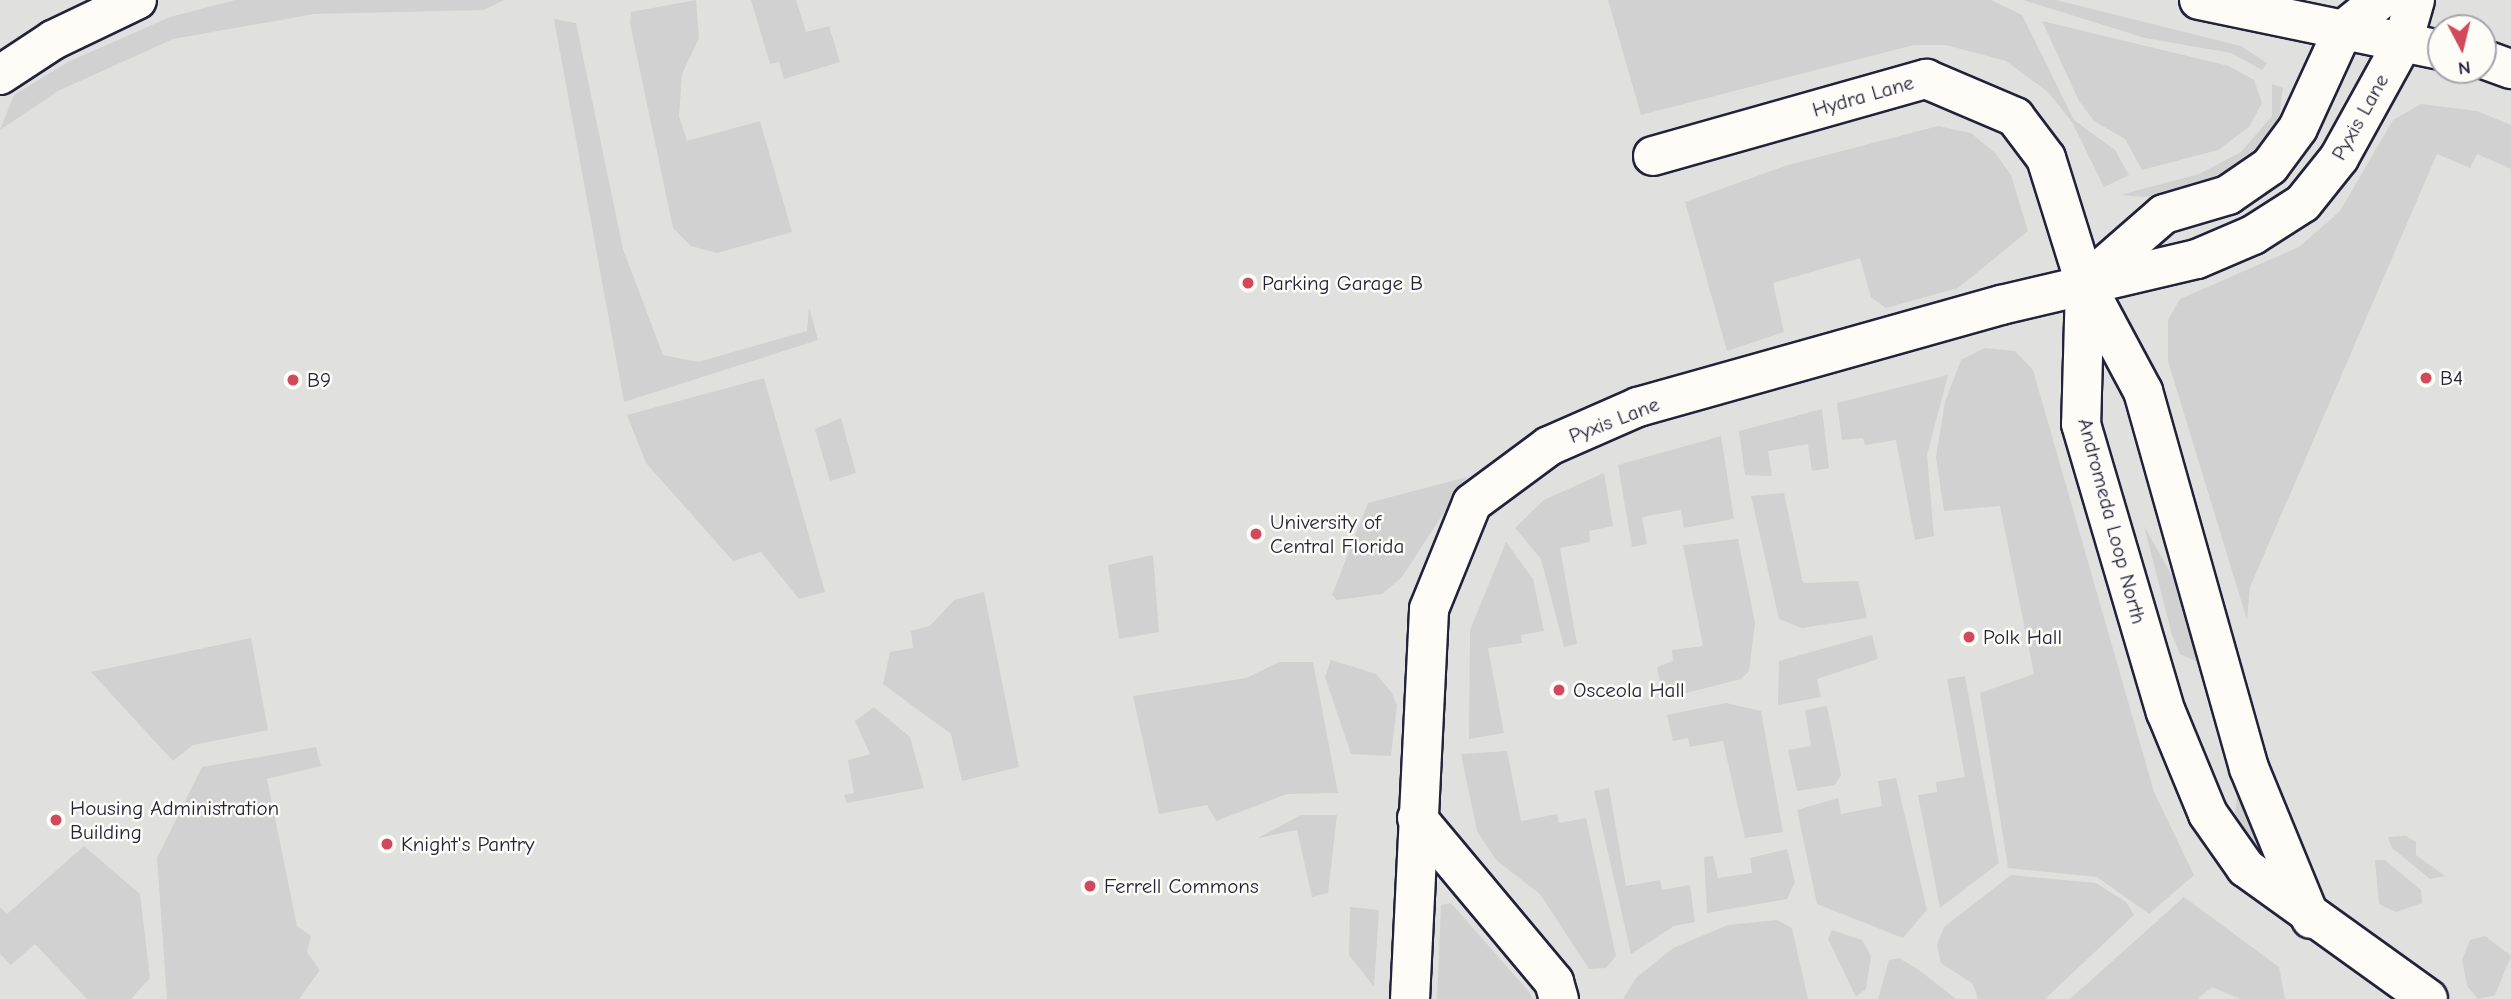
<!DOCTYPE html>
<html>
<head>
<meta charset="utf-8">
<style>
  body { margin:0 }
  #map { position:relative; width:2511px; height:999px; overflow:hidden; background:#f0efec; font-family:"Comic Neue",sans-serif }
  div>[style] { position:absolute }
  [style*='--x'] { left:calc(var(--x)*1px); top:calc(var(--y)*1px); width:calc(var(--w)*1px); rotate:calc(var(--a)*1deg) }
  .built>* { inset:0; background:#e0e0df }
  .green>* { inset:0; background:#d2d1d1 }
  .roads { filter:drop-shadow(2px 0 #22223b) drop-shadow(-2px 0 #22223b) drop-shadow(0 2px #22223b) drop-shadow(0 -2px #22223b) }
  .minor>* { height:38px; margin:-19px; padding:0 19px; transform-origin:19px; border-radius:19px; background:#fdfcf7 }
  .dots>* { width:19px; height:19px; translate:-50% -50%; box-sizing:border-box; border:4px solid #fdfcf7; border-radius:50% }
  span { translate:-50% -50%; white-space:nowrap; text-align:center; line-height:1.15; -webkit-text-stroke:5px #fdfcf7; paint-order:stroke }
  .street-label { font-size:21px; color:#22223b }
  .poi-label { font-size:21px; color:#22223b }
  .left { translate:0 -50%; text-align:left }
  .north { position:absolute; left:2427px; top:14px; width:70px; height:70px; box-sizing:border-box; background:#fdfcf7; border:2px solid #a5a5ac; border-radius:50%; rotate:173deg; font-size:19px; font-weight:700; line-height:28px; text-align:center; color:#22223b }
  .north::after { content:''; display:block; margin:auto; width:24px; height:32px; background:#d1495b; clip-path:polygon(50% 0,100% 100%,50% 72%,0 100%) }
</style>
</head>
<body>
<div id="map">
  <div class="built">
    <div style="clip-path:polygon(evenodd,0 0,2511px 0,2511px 999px,0 999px,0 0,2441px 28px,2483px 28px,2483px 70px,2441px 70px,2441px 28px)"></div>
  </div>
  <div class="green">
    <div style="clip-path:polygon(235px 0,504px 0,484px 10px,314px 14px,173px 39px,58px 91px,0 130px,14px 95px,68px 62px,170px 17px)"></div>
    <div style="clip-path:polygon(696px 0,699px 38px,682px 74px,679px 116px,687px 141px,760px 121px,792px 232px,717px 253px,691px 246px,673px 228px,630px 23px,631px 12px)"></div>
    <div style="clip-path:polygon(751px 0,796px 0,806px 32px,829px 26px,840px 62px,784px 79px,779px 62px,770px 64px)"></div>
    <div style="clip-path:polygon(1608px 0,1991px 0,2022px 15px,2074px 120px,2115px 150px,2129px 175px,2104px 187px,2072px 122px,2048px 92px,2006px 61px,1946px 45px,1914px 45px,1641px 115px)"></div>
    <div style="clip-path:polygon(2023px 0,2056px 0,2241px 46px,2267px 63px,2262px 70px,2231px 53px,2145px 38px)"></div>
    <div style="clip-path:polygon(554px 19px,576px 23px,623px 249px,663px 355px,698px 362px,807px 331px,809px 307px,818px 340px,624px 402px)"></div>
    <div style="clip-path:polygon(2042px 21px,2229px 66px,2254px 80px,2262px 103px,2249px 127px,2218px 150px,2142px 170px,2125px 139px,2094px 121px,2079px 101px)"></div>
    <div style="clip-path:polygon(2272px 84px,2283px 88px,2278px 126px,2245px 161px,2202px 184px,2145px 197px,2120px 195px,2199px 174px,2241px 152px,2272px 116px)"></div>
    <div style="clip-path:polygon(2421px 104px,2477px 111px,2511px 125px,2511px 169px,2477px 154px,2470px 168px,2437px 154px,2250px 587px,2247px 620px,2168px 361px,2168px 320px,2180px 299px,2299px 247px,2340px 211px,2393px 120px)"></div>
    <div style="clip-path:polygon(1938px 126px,1971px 133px,1995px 153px,2011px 175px,2028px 231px,1958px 288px,1886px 308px,1871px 297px,1860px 258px,1773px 283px,1784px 332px,1727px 351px,1685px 202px,1788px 165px)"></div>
    <div style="clip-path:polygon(1985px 348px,2015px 351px,2033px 370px,2154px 792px,2194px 875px,2149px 914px,2097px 877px,2008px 868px,1980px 693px,2034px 674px,2000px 506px,1944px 511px,1936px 457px,1945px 402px,1961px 360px)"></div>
    <div style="clip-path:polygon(1948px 375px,1927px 455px,1934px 536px,1915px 540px,1896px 440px,1865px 445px,1863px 438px,1842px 440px,1837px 403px)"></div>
    <div style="clip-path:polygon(764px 378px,825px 592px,799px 599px,761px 552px,733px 561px,646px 463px,627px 415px)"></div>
    <div style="clip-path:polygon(1822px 409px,1829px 468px,1812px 471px,1808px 444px,1768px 451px,1772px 476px,1745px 475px,1739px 431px)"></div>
    <div style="clip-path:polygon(841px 418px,856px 473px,830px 481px,815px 429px)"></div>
    <div style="clip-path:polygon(1721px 436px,1734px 519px,1684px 528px,1681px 510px,1642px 517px,1647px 544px,1632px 547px,1618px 465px)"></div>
    <div style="clip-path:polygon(1604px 473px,1613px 526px,1589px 531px,1590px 542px,1560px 548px,1577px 644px,1564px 647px,1541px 559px,1515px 528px,1544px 500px)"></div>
    <div style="clip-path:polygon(1467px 477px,1402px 577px,1382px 594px,1337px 600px,1332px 595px,1368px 503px)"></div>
    <div style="clip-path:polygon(1784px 493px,1803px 583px,1858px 581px,1867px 618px,1802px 628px,1779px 619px,1751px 496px)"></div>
    <div style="clip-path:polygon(2144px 526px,2175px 581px,2200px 663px,2180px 654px,2172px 635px)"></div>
    <div style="clip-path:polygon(1738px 539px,1755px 623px,1749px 671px,1741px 679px,1663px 699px,1657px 667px,1673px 661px,1672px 650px,1703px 646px,1683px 545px)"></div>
    <div style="clip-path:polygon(1506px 542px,1533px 579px,1544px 631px,1521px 635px,1522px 643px,1488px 648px,1504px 733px,1469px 739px,1470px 630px)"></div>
    <div style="clip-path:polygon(1153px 555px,1159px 632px,1119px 639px,1108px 565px)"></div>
    <div style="clip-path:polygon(984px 592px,1019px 767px,962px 781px,951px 734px,883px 684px,890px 652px,913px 648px,911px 631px,930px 626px,954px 600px)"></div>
    <div style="clip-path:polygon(1872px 635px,1878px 659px,1817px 679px,1821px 697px,1778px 705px,1779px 661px)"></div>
    <div style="clip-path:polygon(251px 638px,268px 730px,193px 745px,173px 761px,91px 672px)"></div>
    <div style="clip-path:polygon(1331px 660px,1376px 674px,1392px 693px,1397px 705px,1391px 756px,1351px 754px,1325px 677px)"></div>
    <div style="clip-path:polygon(1279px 662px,1313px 662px,1338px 793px,1287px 794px,1216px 821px,1207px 805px,1159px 814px,1133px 696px,1246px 678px)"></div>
    <div style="clip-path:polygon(1965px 676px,1999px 863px,1940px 908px,1918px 795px,1937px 792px,1936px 782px,1965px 777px,1947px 679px)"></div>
    <div style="clip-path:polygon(1726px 703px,1761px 711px,1783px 832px,1745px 838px,1723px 741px,1690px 747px,1688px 738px,1673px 741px,1667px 715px)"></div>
    <div style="clip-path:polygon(1827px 706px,1841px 775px,1835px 785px,1797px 791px,1788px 750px,1811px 746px,1805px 710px)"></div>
    <div style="clip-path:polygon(874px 707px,910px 737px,924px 788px,847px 803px,844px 795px,854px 793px,848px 760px,870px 754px,855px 721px)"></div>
    <div style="clip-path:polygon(316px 747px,321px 766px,267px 779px,297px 926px,311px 936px,307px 952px,320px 970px,299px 999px,167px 999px,157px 858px,202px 767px)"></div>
    <div style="clip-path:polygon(1507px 751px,1521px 821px,1557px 814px,1559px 823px,1586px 818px,1616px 956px,1606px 968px,1589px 969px,1540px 894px,1496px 860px,1477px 831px,1461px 754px)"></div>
    <div style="clip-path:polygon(1896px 778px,1927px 910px,1903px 938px,1817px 904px,1797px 810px,1838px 798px,1841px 814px,1882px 806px,1878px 781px)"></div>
    <div style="clip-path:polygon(1609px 788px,1626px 886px,1660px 880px,1662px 890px,1690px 885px,1695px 922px,1674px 926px,1631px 954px,1594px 791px)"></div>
    <div style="clip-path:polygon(2238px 788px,2263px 851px,2259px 853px,2234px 819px)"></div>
    <div style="clip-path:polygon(1301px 815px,1337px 815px,1328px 893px,1312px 897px,1297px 830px,1258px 838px)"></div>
    <div style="clip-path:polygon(2406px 836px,2416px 842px,2416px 855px,2445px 876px,2430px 879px,2392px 848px,2388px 837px)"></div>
    <div style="clip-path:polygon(84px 846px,140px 894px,150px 978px,131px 999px,87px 999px,35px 944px,11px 965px,0 954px,0 907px,7px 914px)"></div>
    <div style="clip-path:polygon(1787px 849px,1795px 882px,1787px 899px,1707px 913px,1704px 857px,1713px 856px,1718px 878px,1752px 873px,1750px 858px)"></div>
    <div style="clip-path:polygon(2375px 860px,2385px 860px,2421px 890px,2422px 903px,2396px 912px,2379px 904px)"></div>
    <div style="clip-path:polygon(2011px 875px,2096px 883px,2126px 902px,2134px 915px,2045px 999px,1978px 999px,1973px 984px,1941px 963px,1937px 945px,1944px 927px)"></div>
    <div style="clip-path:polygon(2184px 897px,2279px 967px,2285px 999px,2240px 999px,2212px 987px,2197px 999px,2070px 999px)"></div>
    <div style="clip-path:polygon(1451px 903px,1530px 993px,1532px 999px,1437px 999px,1441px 905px)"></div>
    <div style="clip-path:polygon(1350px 907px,1379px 910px,1374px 987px,1349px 955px)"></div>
    <div style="clip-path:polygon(1777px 920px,1792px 928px,1808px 999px,1623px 999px,1636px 978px,1673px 948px,1728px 925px)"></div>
    <div style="clip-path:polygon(1832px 930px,1862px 940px,1871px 956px,1866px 989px,1856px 997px,1828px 939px)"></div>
    <div style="clip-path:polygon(2485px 936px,2511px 956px,2495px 995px,2478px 999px,2467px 986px,2462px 960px,2470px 940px)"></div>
    <div style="clip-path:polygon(1899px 958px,1919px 970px,1956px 999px,1878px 999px,1889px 960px)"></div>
  </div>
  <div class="roads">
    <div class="minor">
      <div style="--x:2199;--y:0;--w:247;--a:11.7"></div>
      <div style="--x:2483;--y:59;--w:30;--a:20"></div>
      <div style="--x:0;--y:75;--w:64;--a:-33.4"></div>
      <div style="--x:53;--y:40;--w:93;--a:-25.5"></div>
      <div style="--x:1653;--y:156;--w:284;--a:-15.8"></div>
      <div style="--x:1926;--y:79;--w:97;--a:23.1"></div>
      <div style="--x:2015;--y:117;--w:51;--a:52.9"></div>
      <div style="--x:2046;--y:158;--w:131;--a:72.7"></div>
      <div style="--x:2085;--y:283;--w:123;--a:61.8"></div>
      <div style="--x:2143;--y:391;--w:392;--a:74.3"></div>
      <div style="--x:2249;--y:768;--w:163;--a:67.7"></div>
      <div style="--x:2086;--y:282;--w:103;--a:-41.1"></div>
      <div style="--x:2164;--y:214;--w:67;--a:-16.5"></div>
      <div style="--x:2228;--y:195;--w:51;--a:-34.6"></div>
      <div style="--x:2270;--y:166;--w:47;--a:-53.6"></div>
      <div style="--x:2298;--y:128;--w:108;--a:-65.3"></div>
      <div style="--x:2343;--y:30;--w:48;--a:-39"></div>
      <div style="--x:2085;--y:285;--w:139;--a:91.6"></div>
      <div style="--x:2081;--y:424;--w:300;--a:73.6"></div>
      <div style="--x:2166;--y:712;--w:110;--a:67.6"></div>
      <div style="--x:2208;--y:814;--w:66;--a:54.9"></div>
      <div style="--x:2246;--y:868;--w:224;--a:35.7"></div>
      <div style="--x:1417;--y:818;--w:214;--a:50.1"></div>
      <div style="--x:1554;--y:982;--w:18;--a:74"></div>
      <div style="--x:1410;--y:999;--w:390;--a:-87.2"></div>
      <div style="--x:1429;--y:609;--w:114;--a:-67.9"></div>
      <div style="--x:1472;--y:503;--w:96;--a:-36.5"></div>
      <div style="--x:1549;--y:446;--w:97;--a:-23.7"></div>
      <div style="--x:1638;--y:407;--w:377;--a:-15.7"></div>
      <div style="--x:2001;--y:305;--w:201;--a:-13.2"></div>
      <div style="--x:2197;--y:259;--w:61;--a:-23.2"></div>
      <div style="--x:2253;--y:235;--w:59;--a:-32.6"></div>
      <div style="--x:2303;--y:203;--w:58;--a:-51.3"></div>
      <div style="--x:2339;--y:158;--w:132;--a:-61.1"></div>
      <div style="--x:2403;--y:42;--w:44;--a:-74.1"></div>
    </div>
  </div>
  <div class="dots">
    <div style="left:1248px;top:283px;background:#d1495b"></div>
    <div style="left:2426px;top:378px;background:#d1495b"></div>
    <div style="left:293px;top:380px;background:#d1495b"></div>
    <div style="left:1256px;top:534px;background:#d1495b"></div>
    <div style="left:1969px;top:637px;background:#d1495b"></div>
    <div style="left:1559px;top:690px;background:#d1495b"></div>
    <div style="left:56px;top:820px;background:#d1495b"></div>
    <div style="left:387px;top:844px;background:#d1495b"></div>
    <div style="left:1090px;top:886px;background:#d1495b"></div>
  </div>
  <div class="street-label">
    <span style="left:1863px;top:96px;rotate:-16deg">Hydra Lane</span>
    <span style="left:2360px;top:117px;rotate:-61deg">Pyxis Lane</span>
    <span style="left:1614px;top:420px;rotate:-21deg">Pyxis Lane</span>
    <span style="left:2112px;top:521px;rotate:75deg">Andromeda Loop North</span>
  </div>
  <div class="poi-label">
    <span class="left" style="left:1262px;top:283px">Parking Garage B</span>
    <span class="left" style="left:2440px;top:378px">B4</span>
    <span class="left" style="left:307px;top:380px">B9</span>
    <span class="left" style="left:1270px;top:534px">University of<br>Central Florida</span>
    <span class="left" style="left:1983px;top:637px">Polk Hall</span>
    <span class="left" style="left:1573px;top:690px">Osceola Hall</span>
    <span class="left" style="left:70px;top:820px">Housing Administration<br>Building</span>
    <span class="left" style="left:401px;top:844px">Knight's Pantry</span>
    <span class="left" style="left:1104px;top:886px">Ferrell Commons</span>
  </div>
  <div class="north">N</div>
</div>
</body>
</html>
